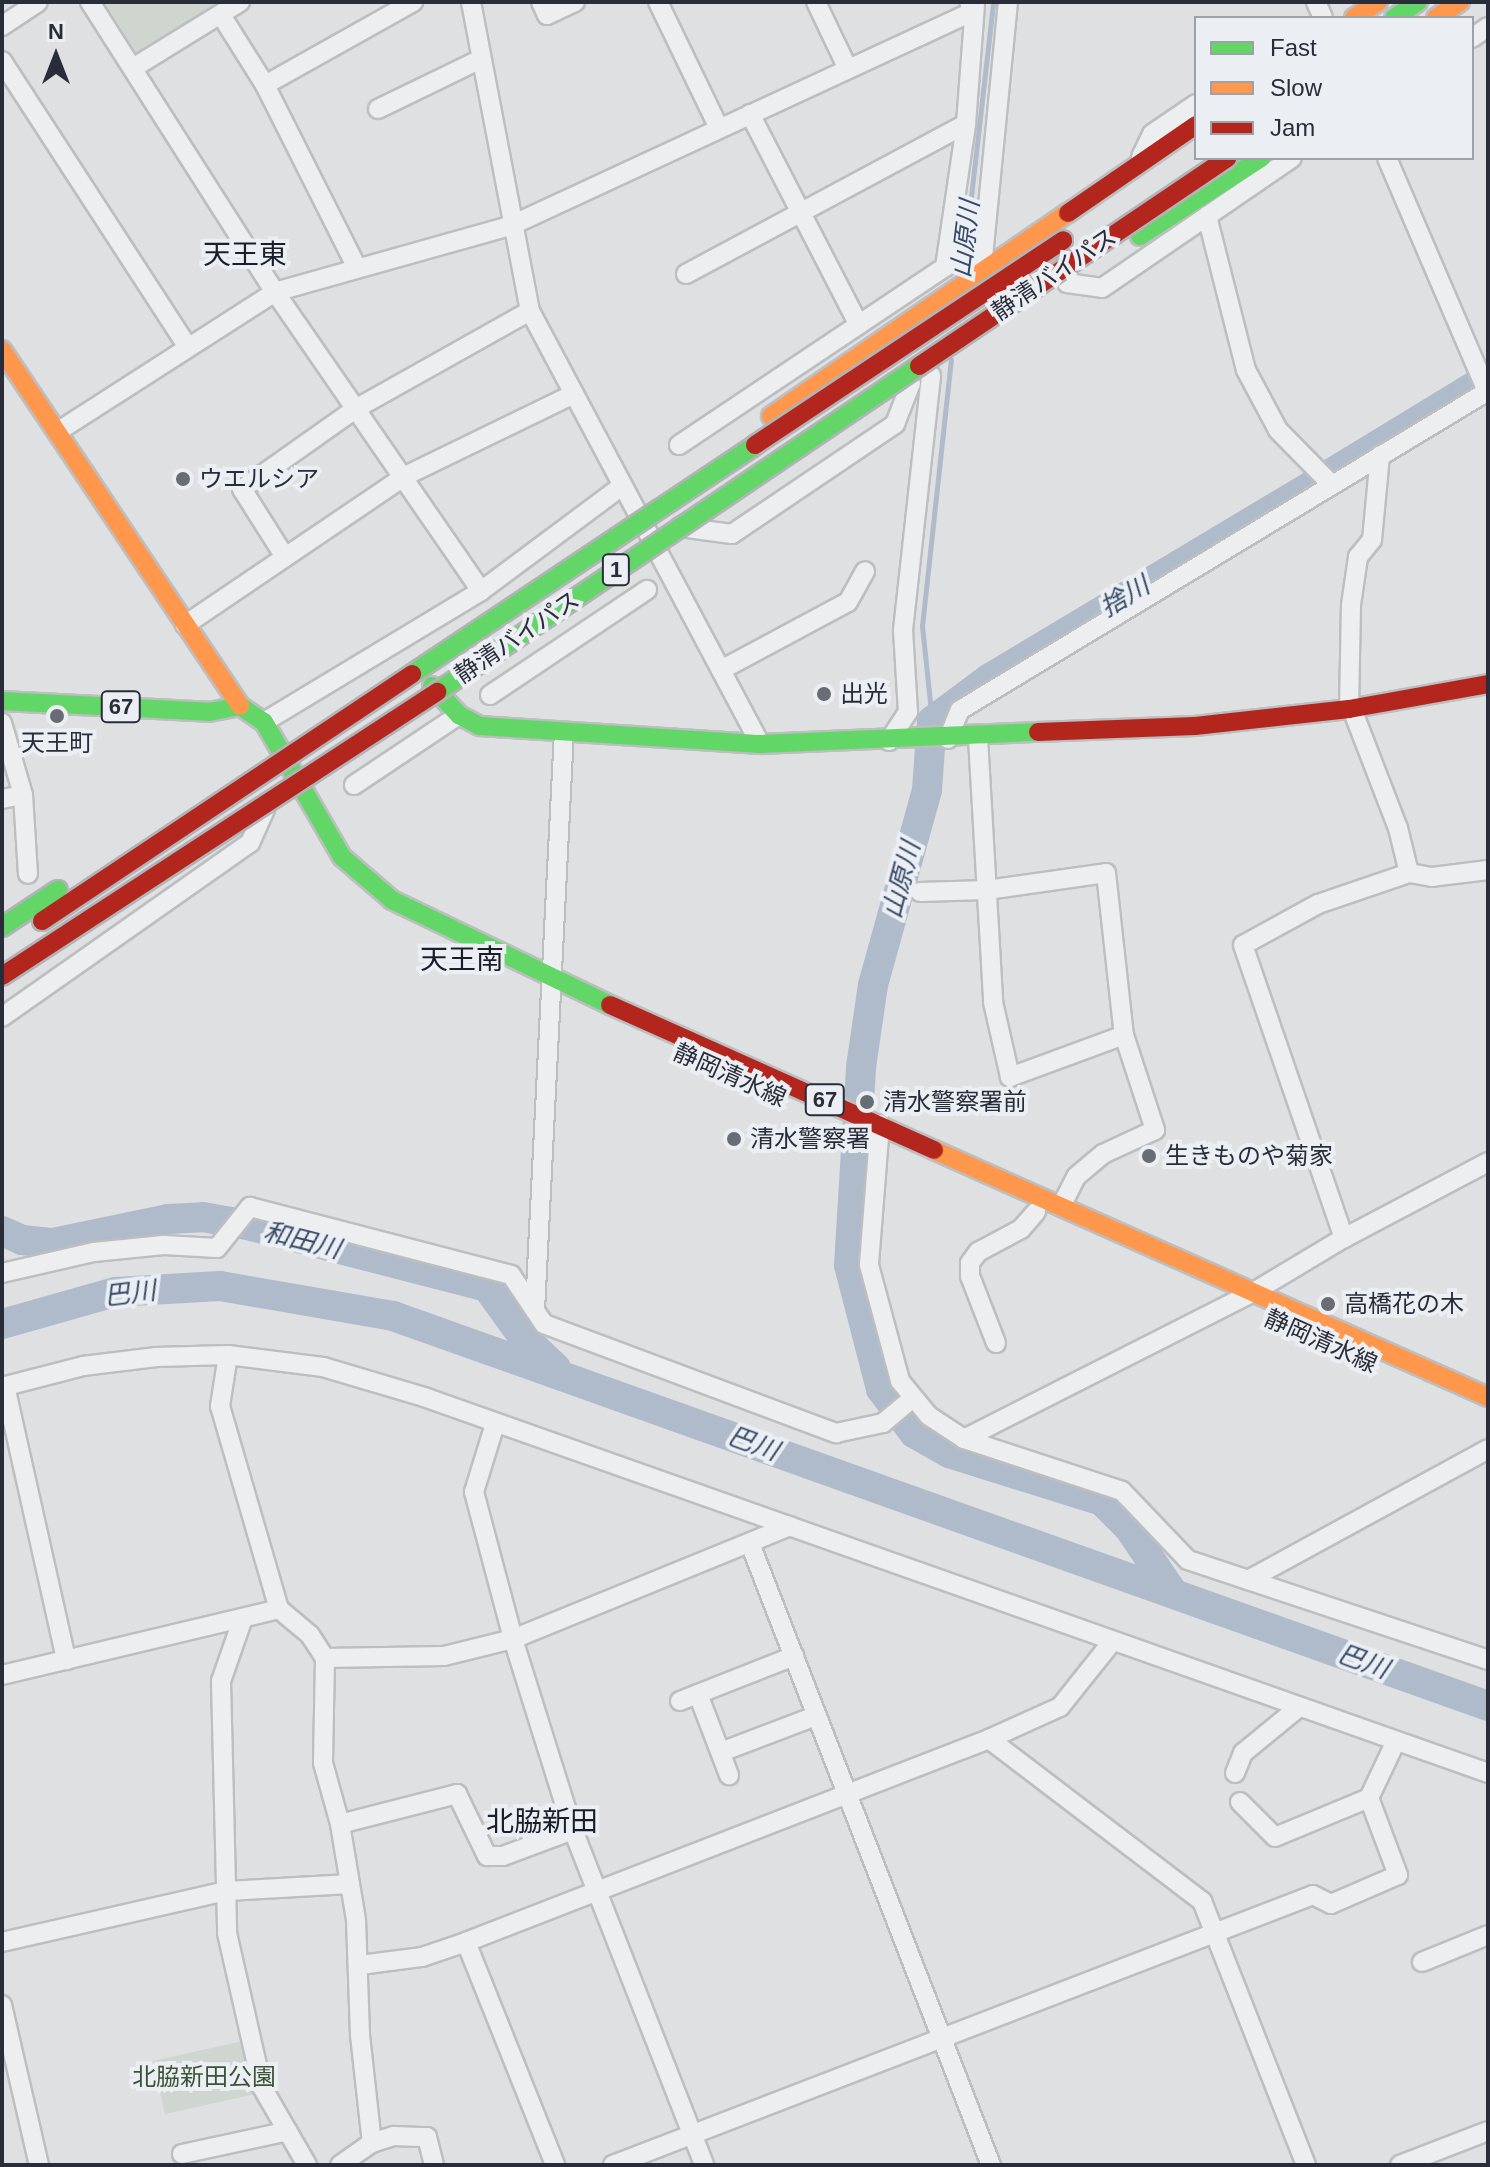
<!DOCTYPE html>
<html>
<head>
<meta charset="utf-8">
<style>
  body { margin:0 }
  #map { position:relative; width:1490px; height:2167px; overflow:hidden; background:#dee0e2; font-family:Helvetica,"Noto Sans JP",sans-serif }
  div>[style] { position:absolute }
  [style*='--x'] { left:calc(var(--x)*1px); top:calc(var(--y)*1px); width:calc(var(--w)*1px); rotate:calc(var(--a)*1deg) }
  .green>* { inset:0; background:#ced6cf }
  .stream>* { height:5px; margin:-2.5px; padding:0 2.5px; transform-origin:2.5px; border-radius:2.5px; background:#afbbcb }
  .river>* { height:30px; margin:-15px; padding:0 15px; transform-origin:15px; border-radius:15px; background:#afbbcb }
  .roads { filter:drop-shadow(2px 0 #bcbec0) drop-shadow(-2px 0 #bcbec0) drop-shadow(0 2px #bcbec0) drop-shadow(0 -2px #bcbec0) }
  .street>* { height:18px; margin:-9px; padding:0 9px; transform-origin:9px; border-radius:9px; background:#edeeef }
  .fast>* { height:18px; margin:-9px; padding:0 9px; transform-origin:9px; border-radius:9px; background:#63d668 }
  .slow>* { height:18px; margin:-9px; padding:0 9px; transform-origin:9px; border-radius:9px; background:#ff974d }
  .jam>* { height:18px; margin:-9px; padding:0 9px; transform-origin:9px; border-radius:9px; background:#b3261e }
  .bridges { filter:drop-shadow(2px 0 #b1b3b7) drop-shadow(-2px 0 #b1b3b7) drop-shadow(0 2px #b1b3b7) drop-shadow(0 -2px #b1b3b7) }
  .fast-bridge>* { height:18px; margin:-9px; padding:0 9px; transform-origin:9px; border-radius:9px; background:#63d668 }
  .jam-bridge>* { height:18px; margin:-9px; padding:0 9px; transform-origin:9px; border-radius:9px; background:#b3261e }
  .dots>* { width:22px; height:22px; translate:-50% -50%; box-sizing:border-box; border:4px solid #ebeef2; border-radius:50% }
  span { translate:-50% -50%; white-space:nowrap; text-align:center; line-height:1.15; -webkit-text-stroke:8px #ebeef2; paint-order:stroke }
  .shield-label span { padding:2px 6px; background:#ebeef2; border:2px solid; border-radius:6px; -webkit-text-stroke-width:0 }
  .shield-label { font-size:22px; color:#282d39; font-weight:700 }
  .street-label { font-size:24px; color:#282d39 }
  .poi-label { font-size:24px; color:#282d39 }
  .left { translate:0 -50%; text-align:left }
  .park-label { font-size:24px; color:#3b5337 }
  .water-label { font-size:26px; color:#374a67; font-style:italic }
  .quarter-label { font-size:28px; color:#1a1e2a }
  .frame { position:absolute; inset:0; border:4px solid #282d39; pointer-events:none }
  .legend { position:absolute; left:1194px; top:16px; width:280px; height:144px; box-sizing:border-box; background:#ebeef2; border:2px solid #9da1a8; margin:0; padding:10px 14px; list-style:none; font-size:24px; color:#282d39 }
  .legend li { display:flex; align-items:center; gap:16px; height:40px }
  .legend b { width:40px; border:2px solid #9da1a8 }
  .north { position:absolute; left:16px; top:16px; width:80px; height:80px; -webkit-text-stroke:6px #ebeef2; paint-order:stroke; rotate:0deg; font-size:22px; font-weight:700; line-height:32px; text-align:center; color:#282d39 }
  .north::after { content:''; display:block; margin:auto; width:28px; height:36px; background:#282d39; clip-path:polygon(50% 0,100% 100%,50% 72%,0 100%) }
</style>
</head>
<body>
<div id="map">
  <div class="green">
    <div style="clip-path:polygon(104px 2px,223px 2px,138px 55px)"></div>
    <div style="clip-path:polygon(243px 2041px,255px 2094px,165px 2114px,153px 2061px)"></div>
  </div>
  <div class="stream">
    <div style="--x:963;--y:267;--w:267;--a:-83.5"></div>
    <div style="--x:932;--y:721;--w:96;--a:-96"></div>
    <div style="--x:922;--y:626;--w:268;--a:-83.8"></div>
  </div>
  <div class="river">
    <div style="--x:1330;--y:474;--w:170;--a:-31.3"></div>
    <div style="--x:2;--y:1231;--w:22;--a:24"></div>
    <div style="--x:22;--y:1240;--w:31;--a:6"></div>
    <div style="--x:53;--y:1243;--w:117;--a:-11.8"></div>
    <div style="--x:168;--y:1219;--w:35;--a:-3"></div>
    <div style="--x:203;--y:1217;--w:45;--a:10.3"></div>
    <div style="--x:247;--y:1225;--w:248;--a:14.5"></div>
    <div style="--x:487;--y:1287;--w:62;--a:54.2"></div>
    <div style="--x:523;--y:1337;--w:45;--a:43.2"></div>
    <div style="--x:2;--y:1324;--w:117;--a:-15.8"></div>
    <div style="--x:115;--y:1292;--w:105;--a:-3.3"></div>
    <div style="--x:220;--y:1286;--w:176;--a:9.8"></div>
    <div style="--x:393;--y:1316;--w:1162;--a:19.6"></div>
    <div style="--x:1171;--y:1590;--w:75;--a:-124.1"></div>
    <div style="--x:1129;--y:1528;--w:38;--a:-135"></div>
    <div style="--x:1102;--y:1501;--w:160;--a:-162.6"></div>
    <div style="--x:949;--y:1453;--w:40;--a:-150.3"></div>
    <div style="--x:914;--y:1433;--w:55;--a:-126.9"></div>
    <div style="--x:881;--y:1389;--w:128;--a:-104.5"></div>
    <div style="--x:849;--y:1265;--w:198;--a:-86.5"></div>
    <div style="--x:861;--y:1067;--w:83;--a:-81.7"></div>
    <div style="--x:873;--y:985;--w:202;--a:-74.5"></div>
    <div style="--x:927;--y:790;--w:69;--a:-85.9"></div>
    <div style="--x:932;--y:721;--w:72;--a:-36.6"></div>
    <div style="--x:990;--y:678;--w:388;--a:-30.9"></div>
  </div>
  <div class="roads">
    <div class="street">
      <div style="--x:90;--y:2;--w:344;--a:57.5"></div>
      <div style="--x:275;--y:292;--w:363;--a:55.4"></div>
      <div style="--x:471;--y:2;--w:315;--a:79.2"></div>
      <div style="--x:530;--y:311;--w:490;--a:62"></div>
      <div style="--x:541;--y:2;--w:14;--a:65"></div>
      <div style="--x:547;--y:15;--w:31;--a:-25"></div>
      <div style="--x:658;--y:2;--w:140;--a:64.2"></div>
      <div style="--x:816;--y:2;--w:74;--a:64.5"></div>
      <div style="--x:1316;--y:2;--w:17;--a:66"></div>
      <div style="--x:221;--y:15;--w:83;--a:57.8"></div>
      <div style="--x:265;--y:85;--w:205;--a:63.3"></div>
      <div style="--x:2;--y:26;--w:43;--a:-33.7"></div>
      <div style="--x:1472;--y:38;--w:19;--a:-35"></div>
      <div style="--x:2;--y:61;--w:340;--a:57"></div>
      <div style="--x:133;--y:68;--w:126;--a:-31.7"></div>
      <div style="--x:265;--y:85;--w:170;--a:-29.3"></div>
      <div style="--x:378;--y:109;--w:114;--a:-25.9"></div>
      <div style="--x:750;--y:114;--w:237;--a:62.7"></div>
      <div style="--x:1141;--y:157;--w:25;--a:-64"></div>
      <div style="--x:1152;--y:134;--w:53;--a:-34.3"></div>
      <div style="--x:1387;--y:158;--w:257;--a:66.8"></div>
      <div style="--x:1207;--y:216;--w:159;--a:75.8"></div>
      <div style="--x:1246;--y:370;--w:68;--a:61.9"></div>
      <div style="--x:1278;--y:430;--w:76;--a:45.5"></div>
      <div style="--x:982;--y:267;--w:266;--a:-84.4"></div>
      <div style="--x:686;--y:274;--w:318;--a:-28.2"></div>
      <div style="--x:1067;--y:283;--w:35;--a:8"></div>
      <div style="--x:1102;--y:288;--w:230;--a:-34.4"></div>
      <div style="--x:57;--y:432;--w:259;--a:-32.7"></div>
      <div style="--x:275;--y:292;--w:244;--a:-15.7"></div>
      <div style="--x:510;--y:226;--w:511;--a:-24.86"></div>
      <div style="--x:974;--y:11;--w:10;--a:-119"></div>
      <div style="--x:679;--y:445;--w:320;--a:-33.8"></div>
      <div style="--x:945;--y:267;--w:145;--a:-81.6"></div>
      <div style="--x:966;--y:124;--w:120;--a:-85.7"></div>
      <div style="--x:680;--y:527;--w:52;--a:7.7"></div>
      <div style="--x:732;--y:534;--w:197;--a:-34"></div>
      <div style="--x:895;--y:424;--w:44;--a:-68.7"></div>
      <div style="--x:285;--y:557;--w:80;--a:-122.3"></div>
      <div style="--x:242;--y:489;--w:141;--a:-35.2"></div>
      <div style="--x:357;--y:408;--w:198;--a:-29.3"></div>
      <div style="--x:185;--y:625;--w:266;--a:-34.1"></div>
      <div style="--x:405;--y:476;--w:188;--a:-25.9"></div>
      <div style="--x:721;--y:670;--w:144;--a:-28.2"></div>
      <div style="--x:848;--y:602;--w:35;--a:-61"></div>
      <div style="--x:490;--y:695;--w:189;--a:-33.8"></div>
      <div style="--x:1349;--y:709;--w:104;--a:-88.9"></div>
      <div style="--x:1351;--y:605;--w:49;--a:-81.7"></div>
      <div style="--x:1358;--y:557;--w:22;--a:-51"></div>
      <div style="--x:1372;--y:540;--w:85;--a:-84.6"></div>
      <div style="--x:1352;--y:709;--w:128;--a:68.9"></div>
      <div style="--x:1398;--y:828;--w:46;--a:76.3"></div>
      <div style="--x:264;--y:722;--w:253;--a:-31.1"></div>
      <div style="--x:481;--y:591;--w:176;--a:-36.7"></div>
      <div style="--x:2;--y:723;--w:75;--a:73.7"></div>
      <div style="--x:23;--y:795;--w:79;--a:86.4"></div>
      <div style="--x:978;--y:738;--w:264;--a:86.7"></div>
      <div style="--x:993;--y:1002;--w:77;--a:77.2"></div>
      <div style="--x:1010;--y:1077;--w:121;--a:-20.2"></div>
      <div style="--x:948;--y:739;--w:31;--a:-68"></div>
      <div style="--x:960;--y:710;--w:617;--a:-31.14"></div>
      <div style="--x:889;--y:741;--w:35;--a:-57"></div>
      <div style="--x:908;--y:712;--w:82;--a:-93.5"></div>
      <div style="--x:903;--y:630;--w:256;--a:-83.7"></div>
      <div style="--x:354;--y:785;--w:126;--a:-33.7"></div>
      <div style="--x:2;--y:799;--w:21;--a:-11"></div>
      <div style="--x:1488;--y:870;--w:56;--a:172.9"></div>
      <div style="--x:1432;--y:877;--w:23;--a:-170"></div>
      <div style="--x:1409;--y:873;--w:96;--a:161.2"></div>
      <div style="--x:1318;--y:904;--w:85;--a:151.3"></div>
      <div style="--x:1243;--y:945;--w:310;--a:71"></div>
      <div style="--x:1344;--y:1238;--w:163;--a:-27.8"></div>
      <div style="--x:920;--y:892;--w:67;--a:-1.7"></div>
      <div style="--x:987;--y:890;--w:120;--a:-8.1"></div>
      <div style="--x:1106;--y:873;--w:163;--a:83.7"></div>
      <div style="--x:1124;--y:1035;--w:100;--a:71.9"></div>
      <div style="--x:1155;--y:1130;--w:57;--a:155.2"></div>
      <div style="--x:1103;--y:1154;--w:35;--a:140"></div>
      <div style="--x:1076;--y:1177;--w:33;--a:117"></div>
      <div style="--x:2;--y:1017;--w:303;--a:-35.1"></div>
      <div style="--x:250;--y:843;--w:37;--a:-66"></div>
      <div style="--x:880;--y:1124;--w:141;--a:94.5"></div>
      <div style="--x:869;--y:1265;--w:120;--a:75"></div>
      <div style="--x:900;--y:1381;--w:45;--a:50.4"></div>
      <div style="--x:929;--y:1416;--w:42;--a:33.3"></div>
      <div style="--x:964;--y:1439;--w:166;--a:18.2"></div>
      <div style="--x:1122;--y:1491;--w:95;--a:46.3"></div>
      <div style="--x:1188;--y:1560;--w:316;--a:18.4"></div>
      <div style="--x:2;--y:1273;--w:94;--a:-12.9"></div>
      <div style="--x:94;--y:1252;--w:70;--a:-5.7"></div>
      <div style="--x:164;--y:1245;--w:53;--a:3.2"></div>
      <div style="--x:217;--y:1248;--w:53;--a:-51.2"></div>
      <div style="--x:250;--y:1207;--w:270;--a:14.6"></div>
      <div style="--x:511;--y:1275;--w:59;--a:56"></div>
      <div style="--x:544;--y:1324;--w:312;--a:20.5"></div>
      <div style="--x:836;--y:1433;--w:48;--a:-12"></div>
      <div style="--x:883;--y:1423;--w:38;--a:-40"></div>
      <div style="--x:535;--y:1310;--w:579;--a:-87.13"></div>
      <div style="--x:996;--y:1343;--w:72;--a:-111.2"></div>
      <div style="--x:970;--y:1276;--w:13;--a:-90"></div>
      <div style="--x:970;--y:1263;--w:14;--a:-54"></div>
      <div style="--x:978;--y:1252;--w:49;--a:-28.1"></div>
      <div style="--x:1021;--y:1229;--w:23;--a:-49"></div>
      <div style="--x:228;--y:1355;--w:52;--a:98.9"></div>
      <div style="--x:220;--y:1406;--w:211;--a:73.8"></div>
      <div style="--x:5;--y:1386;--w:281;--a:77.4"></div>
      <div style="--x:2;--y:1387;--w:84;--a:-14.5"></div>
      <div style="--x:83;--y:1366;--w:74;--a:-7"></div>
      <div style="--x:156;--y:1357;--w:72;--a:-1.6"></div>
      <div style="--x:228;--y:1355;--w:96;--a:7.2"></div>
      <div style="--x:323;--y:1367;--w:105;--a:16.5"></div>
      <div style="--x:424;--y:1397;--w:1128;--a:19.46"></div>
      <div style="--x:495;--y:1424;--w:71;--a:107.2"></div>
      <div style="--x:474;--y:1492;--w:152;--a:75.1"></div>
      <div style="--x:513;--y:1639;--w:200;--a:72.6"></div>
      <div style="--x:573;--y:1830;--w:360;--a:68.6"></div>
      <div style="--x:964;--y:1439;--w:323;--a:-26.9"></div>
      <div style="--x:1252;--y:1293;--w:107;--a:-30.9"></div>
      <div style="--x:751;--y:1546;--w:664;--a:68.81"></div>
      <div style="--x:1248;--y:1580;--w:273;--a:-28.6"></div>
      <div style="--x:243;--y:1618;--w:67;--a:109.2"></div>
      <div style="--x:221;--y:1681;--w:252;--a:88.6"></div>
      <div style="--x:227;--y:1933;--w:158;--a:77.2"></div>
      <div style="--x:262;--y:2087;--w:90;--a:60"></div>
      <div style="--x:325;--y:1658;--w:119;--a:-1"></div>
      <div style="--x:444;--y:1656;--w:71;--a:-13.8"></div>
      <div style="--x:513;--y:1639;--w:299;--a:-22.2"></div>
      <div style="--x:2;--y:1675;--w:285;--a:-13.4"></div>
      <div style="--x:279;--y:1609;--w:40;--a:40"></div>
      <div style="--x:310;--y:1635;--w:27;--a:57"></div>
      <div style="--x:325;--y:1658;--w:105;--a:91.1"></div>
      <div style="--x:323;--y:1763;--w:63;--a:74.4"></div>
      <div style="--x:340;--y:1824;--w:97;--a:80.5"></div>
      <div style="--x:356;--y:1920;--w:115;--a:88"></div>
      <div style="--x:360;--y:2035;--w:109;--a:83.7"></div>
      <div style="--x:372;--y:2143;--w:23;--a:-18"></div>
      <div style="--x:394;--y:2136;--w:33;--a:2"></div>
      <div style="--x:427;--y:2137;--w:29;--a:76"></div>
      <div style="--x:698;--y:1694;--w:87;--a:69.1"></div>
      <div style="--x:680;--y:1701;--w:123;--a:-21.5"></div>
      <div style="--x:989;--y:1739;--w:78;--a:-24.3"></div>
      <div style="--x:1060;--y:1707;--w:82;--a:-51.4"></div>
      <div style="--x:721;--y:1752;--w:102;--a:-20.8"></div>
      <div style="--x:1235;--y:1773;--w:22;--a:-68"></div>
      <div style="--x:1243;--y:1753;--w:71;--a:-39.3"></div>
      <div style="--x:1240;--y:1802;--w:49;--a:45"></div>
      <div style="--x:1275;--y:1837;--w:102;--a:-22.5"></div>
      <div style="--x:340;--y:1824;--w:121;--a:-14.4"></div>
      <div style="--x:457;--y:1794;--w:69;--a:64.2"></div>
      <div style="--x:487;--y:1856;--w:16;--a:0"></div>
      <div style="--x:503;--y:1856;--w:75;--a:-20.4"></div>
      <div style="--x:2;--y:1942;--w:231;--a:-12.8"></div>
      <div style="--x:227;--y:1891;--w:123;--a:-3.3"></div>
      <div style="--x:466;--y:1942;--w:240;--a:68.2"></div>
      <div style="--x:1422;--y:1962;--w:71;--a:-22.2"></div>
      <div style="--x:360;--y:1965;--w:63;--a:-7.4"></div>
      <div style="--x:422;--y:1957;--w:46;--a:-18.8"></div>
      <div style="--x:466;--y:1942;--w:561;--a:-21.21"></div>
      <div style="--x:989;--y:1739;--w:268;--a:37.3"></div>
      <div style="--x:1202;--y:1901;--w:284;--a:68.5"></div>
      <div style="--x:2;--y:2005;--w:164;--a:77"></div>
      <div style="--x:182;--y:2154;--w:108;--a:-12.2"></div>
      <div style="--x:340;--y:2165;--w:39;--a:-35"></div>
      <div style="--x:613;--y:2165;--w:750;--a:-21.09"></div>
      <div style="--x:1313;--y:1895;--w:20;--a:27"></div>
      <div style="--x:1331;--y:1904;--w:73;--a:-23.4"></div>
      <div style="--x:1398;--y:1875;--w:82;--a:-110.6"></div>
      <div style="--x:1369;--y:1798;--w:63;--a:-64.7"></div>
      <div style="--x:1400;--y:2165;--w:94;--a:-21.1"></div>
    </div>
    <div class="fast">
      <div style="--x:1394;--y:18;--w:29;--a:-34"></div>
      <div style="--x:1140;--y:236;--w:144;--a:-32.8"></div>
      <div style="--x:432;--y:686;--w:40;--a:47"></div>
      <div style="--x:459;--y:715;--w:24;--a:28"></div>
      <div style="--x:480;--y:726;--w:281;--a:3.7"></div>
      <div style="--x:760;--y:744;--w:278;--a:-2.5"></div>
      <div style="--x:2;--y:701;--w:207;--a:3"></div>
      <div style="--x:209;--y:712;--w:32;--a:-11"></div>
      <div style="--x:240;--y:706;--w:29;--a:34"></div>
      <div style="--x:264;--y:722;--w:156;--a:60"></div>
      <div style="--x:342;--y:857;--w:66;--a:40.7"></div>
      <div style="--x:392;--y:900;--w:242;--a:25.7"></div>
    </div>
    <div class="slow">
      <div style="--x:1354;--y:18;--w:29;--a:-34"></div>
      <div style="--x:1436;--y:18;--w:29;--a:-34"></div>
      <div style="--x:2;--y:350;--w:428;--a:56.2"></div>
      <div style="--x:771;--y:416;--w:360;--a:-34.4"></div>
      <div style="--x:934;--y:1150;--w:607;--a:24.03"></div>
    </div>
    <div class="jam">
      <div style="--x:1068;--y:213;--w:155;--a:-34.5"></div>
      <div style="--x:1038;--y:732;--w:157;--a:-2.2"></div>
      <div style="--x:1195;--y:726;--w:155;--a:-6.3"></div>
      <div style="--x:1349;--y:709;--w:141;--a:-10.2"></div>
      <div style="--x:610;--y:1005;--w:355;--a:24.1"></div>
    </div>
  </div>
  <div class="bridges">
    <div class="fast-bridge">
      <div style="--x:412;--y:674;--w:412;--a:-33.7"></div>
      <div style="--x:437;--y:692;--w:582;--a:-34.07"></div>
      <div style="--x:2;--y:927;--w:67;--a:-33.5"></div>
    </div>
    <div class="jam-bridge">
      <div style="--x:919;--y:366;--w:372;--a:-34"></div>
      <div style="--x:755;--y:445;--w:370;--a:-33.6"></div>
      <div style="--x:42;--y:921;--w:445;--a:-33.7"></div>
      <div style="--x:2;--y:976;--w:520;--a:-33.14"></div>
    </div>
  </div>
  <div class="dots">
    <div style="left:183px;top:479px;background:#686c74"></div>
    <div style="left:824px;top:694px;background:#686c74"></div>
    <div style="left:57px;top:716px;background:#686c74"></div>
    <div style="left:867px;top:1102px;background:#686c74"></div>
    <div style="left:734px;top:1139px;background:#686c74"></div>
    <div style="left:1149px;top:1156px;background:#686c74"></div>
    <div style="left:1328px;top:1304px;background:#686c74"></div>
  </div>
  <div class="shield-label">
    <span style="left:616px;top:570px">1</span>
    <span style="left:121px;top:707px">67</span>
    <span style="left:825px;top:1100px">67</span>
  </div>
  <div class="street-label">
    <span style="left:1054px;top:274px;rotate:-34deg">静清バイパス</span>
    <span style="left:517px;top:637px;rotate:-34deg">静清バイパス</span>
    <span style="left:730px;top:1075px;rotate:24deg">静岡清水線</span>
    <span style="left:1321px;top:1341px;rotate:24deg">静岡清水線</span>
  </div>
  <div class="poi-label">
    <span class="left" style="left:199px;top:479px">ウエルシア</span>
    <span class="left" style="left:840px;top:694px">出光</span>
    <span style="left:57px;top:743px">天王町</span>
    <span class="left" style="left:883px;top:1102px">清水警察署前</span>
    <span class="left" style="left:750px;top:1139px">清水警察署</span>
    <span class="left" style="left:1165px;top:1156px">生きものや菊家</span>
    <span class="left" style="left:1344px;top:1304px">高橋花の木</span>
  </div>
  <div class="park-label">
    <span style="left:204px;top:2077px">北脇新田公園</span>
  </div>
  <div class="water-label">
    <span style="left:966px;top:239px;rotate:-83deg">山原川</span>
    <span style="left:1125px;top:597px;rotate:-31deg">捨川</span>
    <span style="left:902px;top:880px;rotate:-75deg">山原川</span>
    <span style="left:302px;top:1241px;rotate:14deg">和田川</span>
    <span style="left:130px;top:1294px;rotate:-7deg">巴川</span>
    <span style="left:753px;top:1444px;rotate:20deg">巴川</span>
    <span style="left:1363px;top:1662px;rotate:20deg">巴川</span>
  </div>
  <div class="quarter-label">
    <span style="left:245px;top:255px">天王東</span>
    <span style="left:462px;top:960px">天王南</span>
    <span style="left:542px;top:1822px">北脇新田</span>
  </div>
  <div class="frame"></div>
  <ul class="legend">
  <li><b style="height:10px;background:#63d668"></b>Fast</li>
  <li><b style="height:10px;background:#ff974d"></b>Slow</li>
  <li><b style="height:10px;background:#b3261e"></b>Jam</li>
  </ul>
  <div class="north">N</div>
</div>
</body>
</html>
